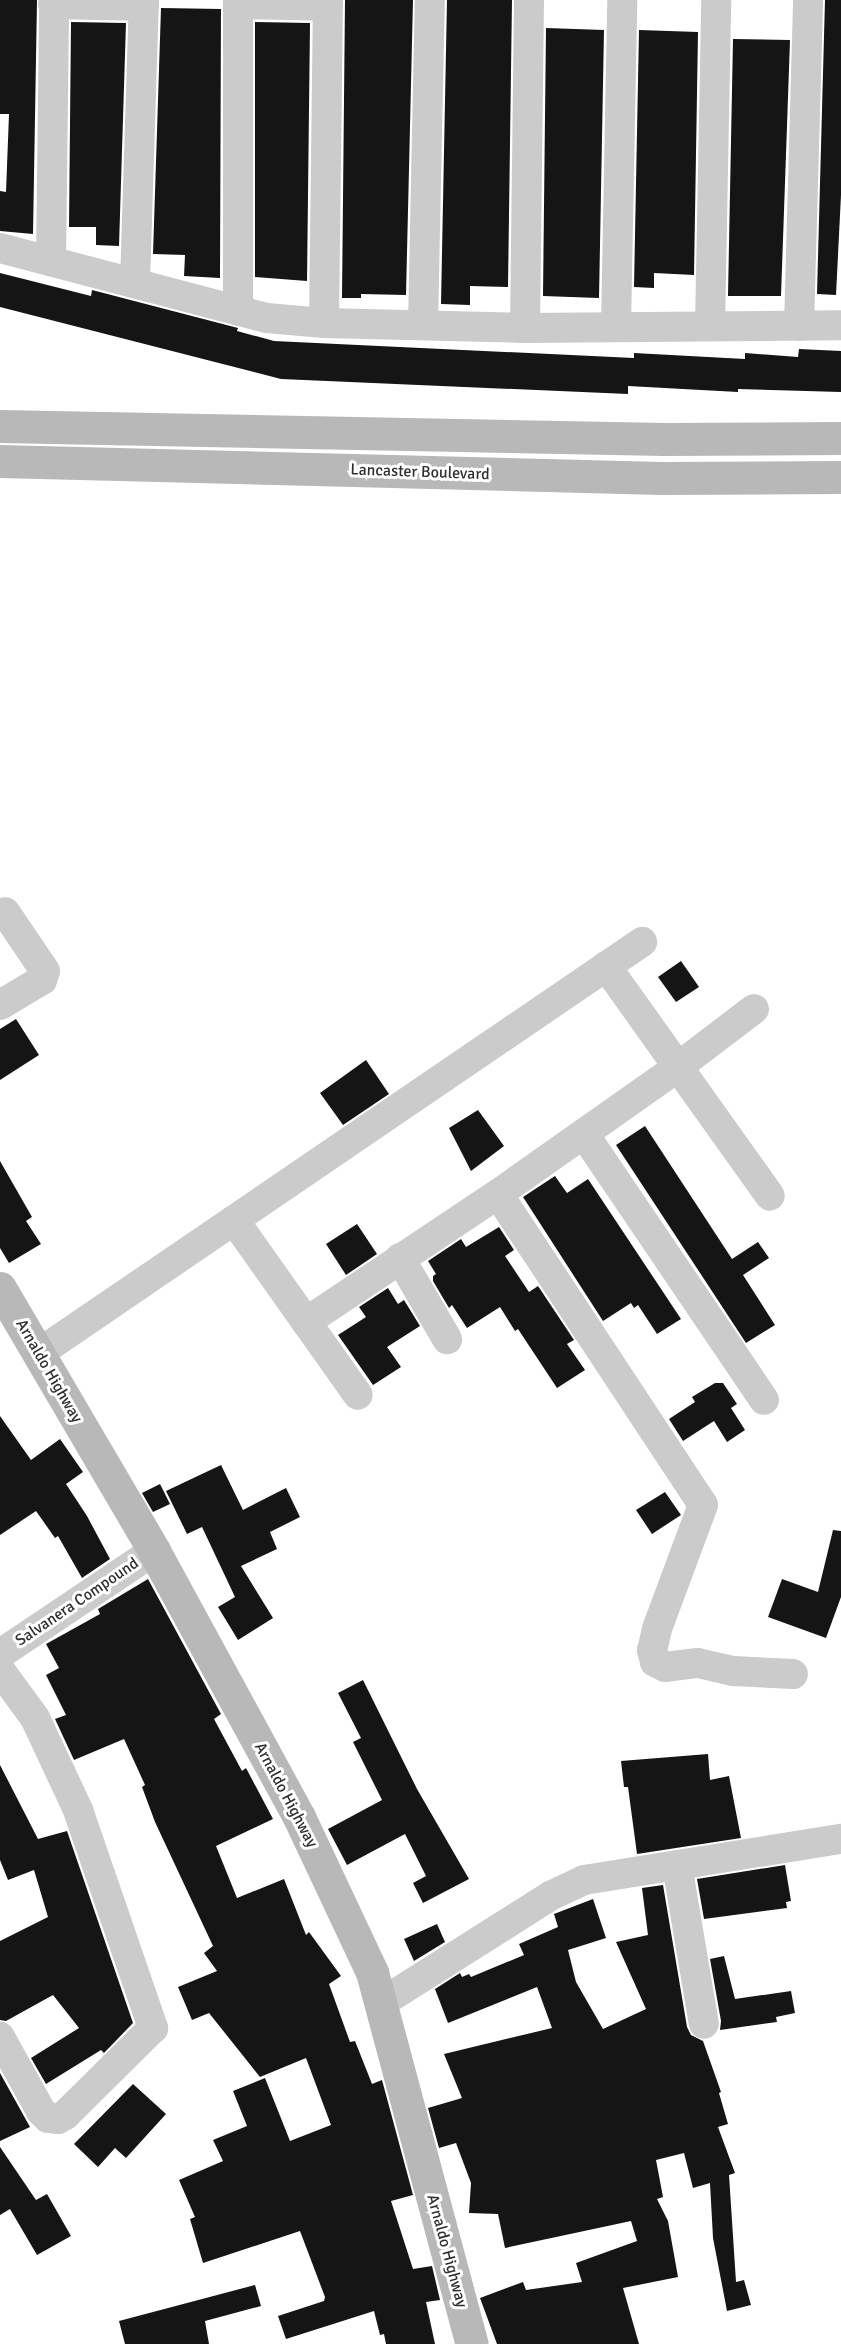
<!DOCTYPE html>
<html>
<head>
<meta charset="utf-8">
<style>
  body { margin:0 }
  #map { position:relative; width:841px; height:2344px; overflow:hidden; background:#fff; font-family:Signika,sans-serif }
  div>[style] { position:absolute }
  [style*='--x'] { left:calc(var(--x)*1px); top:calc(var(--y)*1px); width:calc(var(--w)*1px); rotate:calc(var(--a)*1deg) }
  .building>* { inset:0; background:#151515 }
  .street>* { height:30px; margin:-15px; padding:0 15px; transform-origin:15px; border-radius:15px; background:#cbcbcb }
  .secondary>* { height:33px; margin:-16.5px; padding:0 16.5px; transform-origin:16.5px; border-radius:16.5px; background:#b8b8b8 }
  span { translate:-50% -50%; white-space:nowrap; text-align:center; line-height:1.15; -webkit-text-stroke:6px #fff; paint-order:stroke }
  .street-label { font-size:16px; color:#2e2e2e }
</style>
</head>
<body>
<div id="map">
  <div class="building">
    <div style="clip-path:polygon(0 0,37px 0,33px 234px,0 231px,0 191px,6px 192px,9px 114px,0 114px)"></div>
    <div style="clip-path:polygon(345px 0,413px 0,406px 295px,361px 294px,361px 298px,342px 298px)"></div>
    <div style="clip-path:polygon(447px 0,512px 0,508px 287px,470px 286px,470px 305px,441px 304px)"></div>
    <div style="clip-path:polygon(825px 0,841px 0,841px 195px,836px 295px,817px 294px)"></div>
    <div style="clip-path:polygon(161px 8px,221px 9px,220px 278px,184px 276px,185px 255px,153px 254px)"></div>
    <div style="clip-path:polygon(71px 22px,126px 23px,119px 246px,96px 245px,96px 227px,69px 227px)"></div>
    <div style="clip-path:polygon(255px 22px,310px 23px,307px 281px,255px 277px)"></div>
    <div style="clip-path:polygon(546px 28px,604px 30px,599px 298px,543px 296px)"></div>
    <div style="clip-path:polygon(639px 30px,698px 32px,694px 275px,654px 273px,654px 288px,634px 287px)"></div>
    <div style="clip-path:polygon(733px 39px,790px 40px,781px 296px,728px 296px)"></div>
    <div style="clip-path:polygon(0 273px,91px 296px,92px 290px,238px 328px,237px 331px,274px 341px,634px 358px,634px 353px,745px 359px,745px 353px,798px 357px,799px 349px,841px 351px,841px 392px,738px 389px,738px 392px,628px 386px,628px 394px,281px 379px,0 307px)"></div>
    <div style="clip-path:polygon(681px 961px,699px 987px,676px 1002px,658px 977px)"></div>
    <div style="clip-path:polygon(16px 1019px,39px 1055px,0 1080px,0 1029px)"></div>
    <div style="clip-path:polygon(366px 1060px,389px 1094px,343px 1125px,320px 1093px)"></div>
    <div style="clip-path:polygon(478px 1110px,504px 1146px,471px 1171px,449px 1128px)"></div>
    <div style="clip-path:polygon(645px 1126px,732px 1259px,758px 1242px,769px 1258px,743px 1275px,775px 1325px,746px 1343px,616px 1145px)"></div>
    <div style="clip-path:polygon(0 1161px,32px 1217px,26px 1221px,41px 1244px,9px 1263px,0 1248px)"></div>
    <div style="clip-path:polygon(555px 1176px,567px 1193px,588px 1179px,681px 1319px,657px 1334px,638px 1305px,634px 1308px,631px 1303px,603px 1321px,523px 1197px)"></div>
    <div style="clip-path:polygon(357px 1224px,377px 1254px,346px 1275px,326px 1244px)"></div>
    <div style="clip-path:polygon(499px 1227px,514px 1250px,505px 1256px,529px 1292px,538px 1286px,574px 1340px,567px 1344px,585px 1370px,557px 1388px,518px 1329px,515px 1331px,500px 1307px,467px 1328px,452px 1305px,449px 1308px,433px 1281px,433px 1276px,436px 1274px,428px 1261px,461px 1239px,466px 1247px)"></div>
    <div style="clip-path:polygon(388px 1288px,398px 1304px,404px 1300px,420px 1326px,387px 1347px,401px 1367px,373px 1385px,338px 1335px,366px 1317px,359px 1307px)"></div>
    <div style="clip-path:polygon(715px 1383px,723px 1383px,737px 1404px,731px 1408px,745px 1430px,727px 1442px,714px 1421px,683px 1441px,669px 1419px,695px 1402px,692px 1397px)"></div>
    <div style="clip-path:polygon(0 1416px,31px 1460px,60px 1439px,83px 1472px,66px 1484px,87px 1516px,110px 1559px,82px 1578px,58px 1536px,55px 1538px,36px 1511px,0 1535px)"></div>
    <div style="clip-path:polygon(221px 1465px,243px 1510px,286px 1488px,300px 1517px,270px 1532px,277px 1549px,241px 1566px,273px 1618px,238px 1640px,218px 1607px,235px 1597px,202px 1527px,187px 1534px,166px 1491px)"></div>
    <div style="clip-path:polygon(160px 1484px,170px 1504px,153px 1512px,142px 1493px)"></div>
    <div style="clip-path:polygon(665px 1492px,681px 1515px,652px 1534px,636px 1510px)"></div>
    <div style="clip-path:polygon(833px 1530px,841px 1531px,841px 1597px,826px 1638px,768px 1617px,782px 1579px,818px 1592px)"></div>
    <div style="clip-path:polygon(148px 1579px,221px 1714px,214px 1719px,242px 1771px,246px 1768px,273px 1819px,216px 1846px,237px 1898px,284px 1879px,306px 1935px,309px 1932px,341px 1976px,329px 1984px,350px 2042px,355px 2041px,372px 2084px,382px 2080px,413px 2195px,391px 2201px,413px 2269px,432px 2266px,440px 2300px,426px 2302px,435px 2344px,386px 2344px,384px 2334px,380px 2335px,374px 2311px,286px 2339px,278px 2316px,324px 2301px,325px 2297px,300px 2231px,203px 2263px,190px 2219px,195px 2217px,179px 2180px,223px 2161px,213px 2140px,247px 2126px,233px 2091px,265px 2078px,290px 2141px,331px 2125px,306px 2058px,260px 2077px,209px 2013px,192px 2020px,178px 1987px,217px 1971px,204px 1953px,213px 1946px,155px 1822px,142px 1787px,145px 1785px,124px 1739px,74px 1760px,55px 1719px,66px 1715px,46px 1675px,59px 1668px,46px 1644px,100px 1614px,98px 1609px)"></div>
    <div style="clip-path:polygon(363px 1680px,417px 1789px,469px 1879px,423px 1903px,413px 1883px,426px 1876px,405px 1834px,347px 1865px,328px 1829px,382px 1800px,353px 1742px,361px 1738px,338px 1693px)"></div>
    <div style="clip-path:polygon(708px 1754px,710px 1780px,729px 1776px,741px 1838px,637px 1854px,628px 1787px,624px 1787px,621px 1761px)"></div>
    <div style="clip-path:polygon(0 1765px,38px 1839px,67px 1831px,133px 2023px,104px 2053px,101px 2050px,46px 2084px,31px 2058px,79px 2028px,53px 1995px,6px 2021px,0 2020px,0 1941px,48px 1917px,34px 1870px,8px 1880px,0 1860px)"></div>
    <div style="clip-path:polygon(785px 1865px,791px 1901px,786px 1902px,787px 1908px,704px 1919px,697px 1879px)"></div>
    <div style="clip-path:polygon(663px 1885px,687px 2027px,691px 2035px,703px 2041px,721px 2092px,719px 2093px,728px 2124px,718px 2127px,735px 2173px,729px 2175px,736px 2282px,744px 2280px,751px 2305px,727px 2311px,713px 2238px,710px 2183px,693px 2188px,684px 2153px,656px 2160px,663px 2197px,657px 2199px,668px 2221px,678px 2277px,623px 2288px,639px 2344px,497px 2344px,480px 2298px,523px 2282px,526px 2290px,582px 2282px,576px 2263px,637px 2241px,631px 2221px,505px 2248px,498px 2214px,469px 2213px,471px 2183px,456px 2143px,439px 2148px,428px 2108px,462px 2098px,444px 2054px,552px 2028px,537px 1987px,448px 2023px,435px 1989px,460px 1973px,462px 1977px,469px 1974px,471px 1977px,524px 1955px,519px 1944px,558px 1927px,554px 1914px,593px 1899px,606px 1938px,568px 1950px,576px 1982px,603px 2029px,646px 2009px,616px 1942px,648px 1935px,642px 1888px)"></div>
    <div style="clip-path:polygon(437px 1924px,445px 1942px,414px 1961px,404px 1939px)"></div>
    <div style="clip-path:polygon(724px 1956px,735px 1999px,791px 1991px,795px 2013px,776px 2017px,777px 2022px,720px 2030px,721px 2021px,710px 1959px)"></div>
    <div style="clip-path:polygon(0 2073px,30px 2127px,0 2141px)"></div>
    <div style="clip-path:polygon(133px 2084px,166px 2114px,126px 2158px,115px 2148px,98px 2167px,74px 2144px)"></div>
    <div style="clip-path:polygon(0 2147px,36px 2200px,47px 2194px,71px 2236px,37px 2255px,10px 2209px,0 2215px)"></div>
    <div style="clip-path:polygon(255px 2285px,261px 2306px,205px 2321px,209px 2344px,125px 2344px,119px 2321px)"></div>
  </div>
  <div class="street">
    <div style="--x:238;--y:0;--w:311;--a:90"></div>
    <div style="--x:53;--y:4;--w:91;--a:1.3"></div>
    <div style="--x:238;--y:4;--w:90;--a:1.3"></div>
    <div style="--x:0;--y:248;--w:276;--a:14.7"></div>
    <div style="--x:267;--y:318;--w:57;--a:5"></div>
    <div style="--x:324;--y:323;--w:201;--a:1.4"></div>
    <div style="--x:525;--y:328;--w:316;--a:-0.5"></div>
    <div style="--x:51;--y:261;--w:261;--a:-89.3"></div>
    <div style="--x:135;--y:283;--w:283;--a:-88.2"></div>
    <div style="--x:324;--y:323;--w:323;--a:-89.3"></div>
    <div style="--x:423;--y:325;--w:325;--a:-88.8"></div>
    <div style="--x:710;--y:326;--w:326;--a:-88.9"></div>
    <div style="--x:799;--y:326;--w:326;--a:-88.4"></div>
    <div style="--x:616;--y:327;--w:327;--a:-88.9"></div>
    <div style="--x:525;--y:328;--w:328;--a:-89.3"></div>
    <div style="--x:0;--y:1005;--w:49;--a:-30.8"></div>
    <div style="--x:42;--y:980;--w:9;--a:-72"></div>
    <div style="--x:45;--y:971;--w:71;--a:-124.1"></div>
    <div style="--x:754;--y:1009;--w:96;--a:142.7"></div>
    <div style="--x:678;--y:1067;--w:158;--a:54.5"></div>
    <div style="--x:584;--y:1134;--w:321;--a:55.9"></div>
    <div style="--x:498;--y:1194;--w:372;--a:56.6"></div>
    <div style="--x:703;--y:1505;--w:132;--a:110.4"></div>
    <div style="--x:657;--y:1629;--w:22;--a:103"></div>
    <div style="--x:652;--y:1650;--w:12;--a:76"></div>
    <div style="--x:655;--y:1662;--w:11;--a:27"></div>
    <div style="--x:665;--y:1667;--w:33;--a:-7"></div>
    <div style="--x:698;--y:1663;--w:36;--a:13"></div>
    <div style="--x:733;--y:1671;--w:60;--a:2.9"></div>
    <div style="--x:234;--y:1220;--w:214;--a:54.7"></div>
    <div style="--x:400;--y:1258;--w:94;--a:59.9"></div>
    <div style="--x:306;--y:1322;--w:231;--a:-33.7"></div>
    <div style="--x:498;--y:1194;--w:220;--a:-35.2"></div>
    <div style="--x:678;--y:1067;--w:124;--a:-125.5"></div>
    <div style="--x:39;--y:1353;--w:730;--a:-34.28"></div>
    <div style="--x:0;--y:1654;--w:185;--a:-33.8"></div>
    <div style="--x:0;--y:1670;--w:59;--a:53.9"></div>
    <div style="--x:35;--y:1718;--w:102;--a:64.9"></div>
    <div style="--x:78;--y:1810;--w:231;--a:71"></div>
    <div style="--x:153;--y:2028;--w:124;--a:135.3"></div>
    <div style="--x:65;--y:2115;--w:8;--a:150"></div>
    <div style="--x:58;--y:2119;--w:10;--a:-174"></div>
    <div style="--x:48;--y:2118;--w:10;--a:-135"></div>
    <div style="--x:41;--y:2111;--w:85;--a:-119"></div>
    <div style="--x:677;--y:1865;--w:161;--a:80.4"></div>
    <div style="--x:381;--y:2003;--w:200;--a:-32.3"></div>
    <div style="--x:550;--y:1896;--w:38;--a:-25"></div>
    <div style="--x:584;--y:1880;--w:260;--a:-9.1"></div>
  </div>
  <div class="secondary">
    <div style="--x:0;--y:426;--w:664;--a:1.12"></div>
    <div style="--x:664;--y:439;--w:177;--a:-0.3"></div>
    <div style="--x:0;--y:461;--w:661;--a:1.47"></div>
    <div style="--x:661;--y:478;--w:180;--a:-0.3"></div>
    <div style="--x:0;--y:1288;--w:305;--a:59.6"></div>
    <div style="--x:154;--y:1551;--w:303;--a:61.4"></div>
    <div style="--x:299;--y:1817;--w:171;--a:64.8"></div>
    <div style="--x:372;--y:1972;--w:385;--a:75"></div>
  </div>
  <div class="street-label">
    <span style="left:420px;top:472px;rotate:2deg">Lancaster Boulevard</span>
    <span style="left:49px;top:1371px;rotate:60deg">Arnaldo Highway</span>
    <span style="left:77px;top:1602px;rotate:-34deg">Salvanera Compound</span>
    <span style="left:286px;top:1795px;rotate:62deg">Arnaldo Highway</span>
    <span style="left:447px;top:2251px;rotate:75deg">Arnaldo Highway</span>
  </div>
</div>
</body>
</html>
